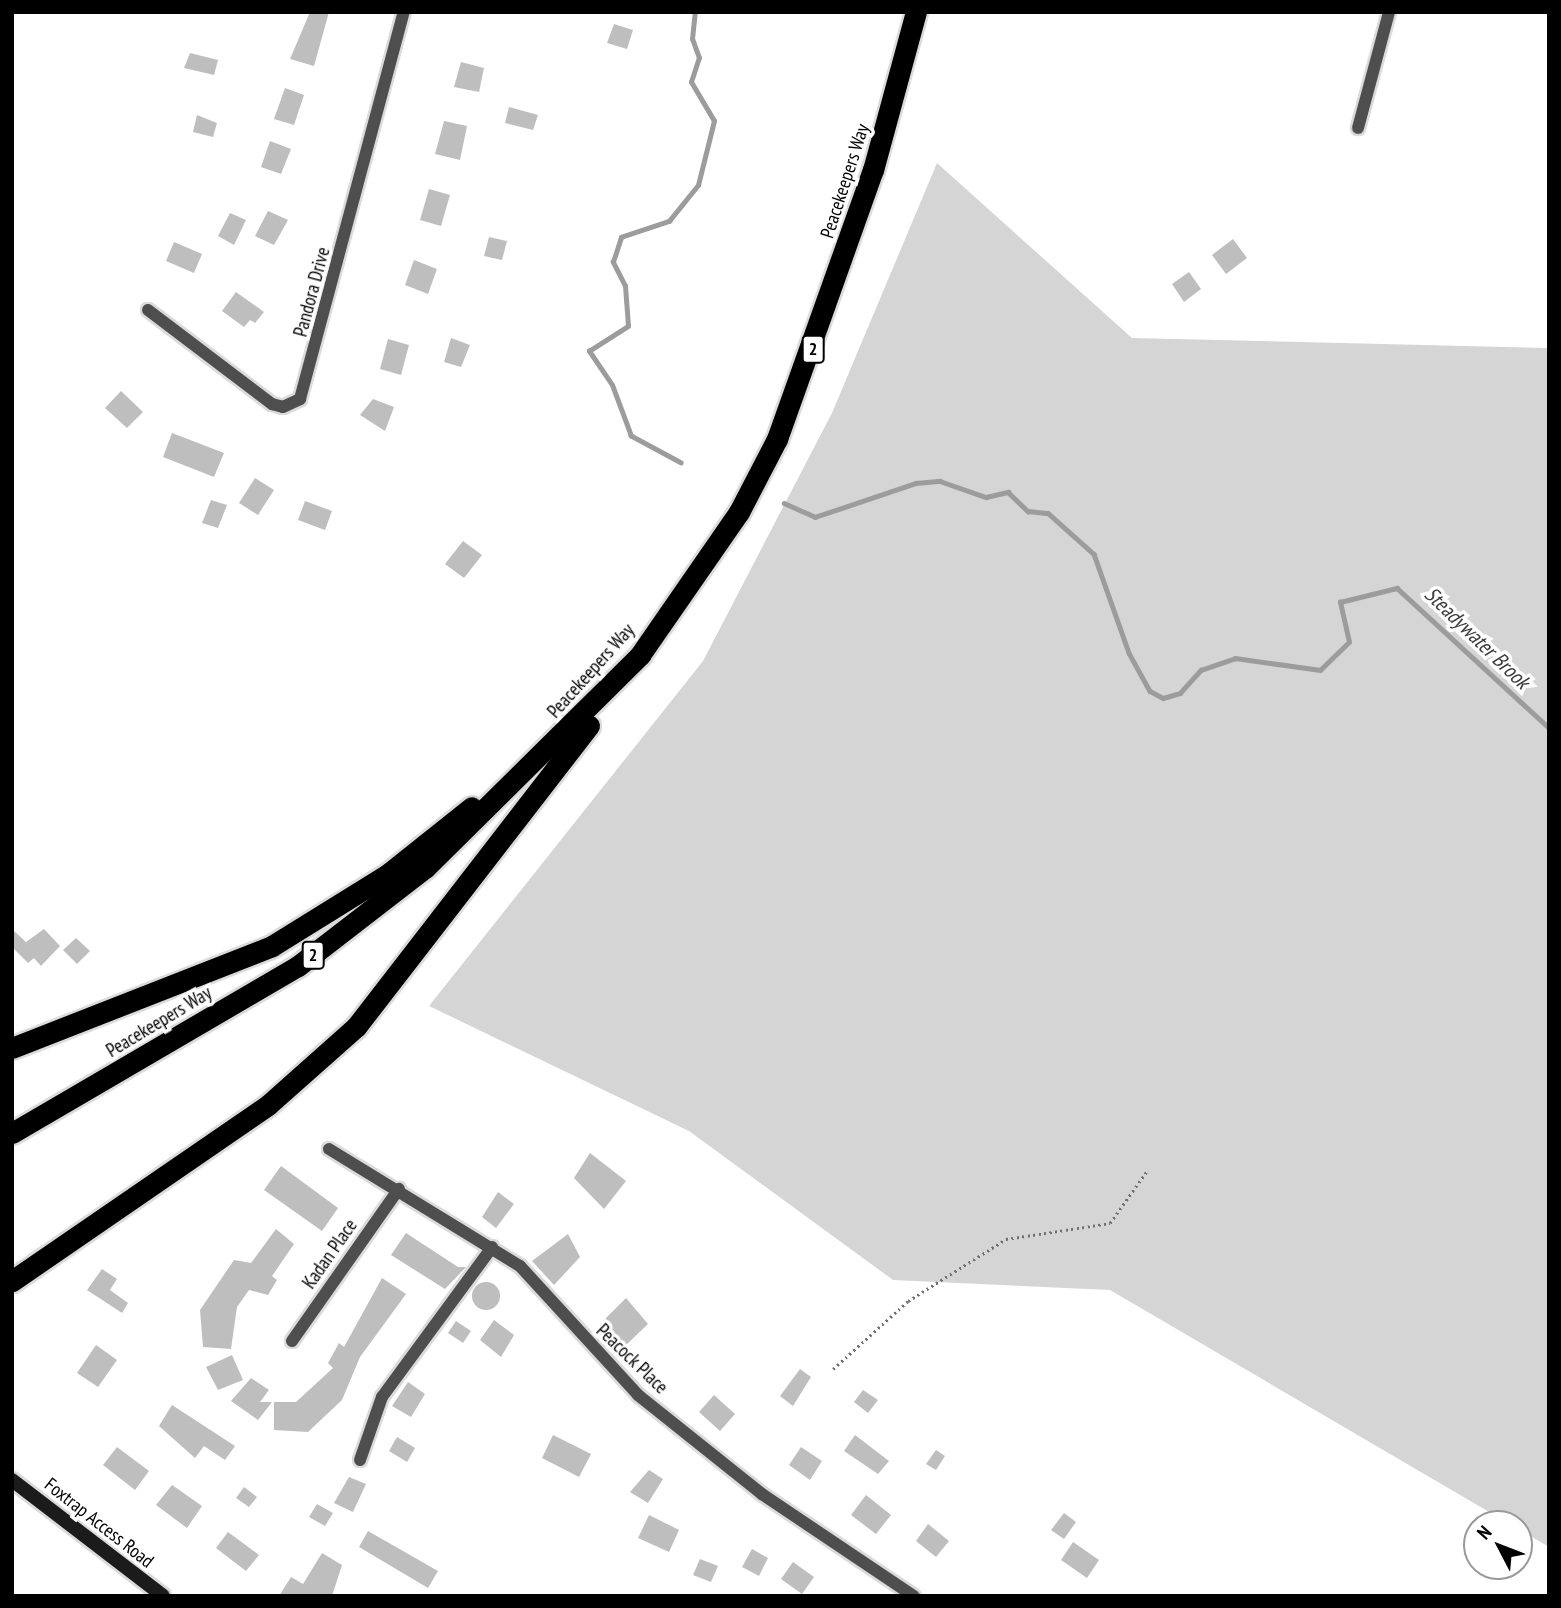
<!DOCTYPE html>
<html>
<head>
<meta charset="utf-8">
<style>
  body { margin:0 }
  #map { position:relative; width:1561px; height:1608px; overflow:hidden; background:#fff; font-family:"PT Sans Narrow",sans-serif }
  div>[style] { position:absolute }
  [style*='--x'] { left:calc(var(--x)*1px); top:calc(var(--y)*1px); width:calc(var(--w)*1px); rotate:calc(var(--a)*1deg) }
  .green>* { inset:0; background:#d5d5d5 }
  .stream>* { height:4.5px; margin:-2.25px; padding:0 2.25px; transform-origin:2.25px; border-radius:2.25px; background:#9c9c9c }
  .building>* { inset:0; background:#bebebe }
  .round { border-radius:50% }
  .path>* { height:2.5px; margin-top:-1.25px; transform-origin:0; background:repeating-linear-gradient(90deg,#707070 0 2px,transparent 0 5.5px) }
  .roads { filter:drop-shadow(2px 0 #dbdbdb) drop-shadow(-2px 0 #dbdbdb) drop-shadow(0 2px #dbdbdb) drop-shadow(0 -2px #dbdbdb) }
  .street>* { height:12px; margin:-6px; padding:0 6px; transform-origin:6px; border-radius:6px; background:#4e4e4e }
  .secondary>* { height:14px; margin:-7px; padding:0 7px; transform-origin:7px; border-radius:7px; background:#1b1b1b }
  .highway>* { height:21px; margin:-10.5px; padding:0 10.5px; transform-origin:10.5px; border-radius:10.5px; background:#000 }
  span { translate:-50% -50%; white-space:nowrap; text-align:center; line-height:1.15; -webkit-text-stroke:7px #fff; paint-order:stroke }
  .shield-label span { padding:2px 5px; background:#fff; border:2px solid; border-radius:5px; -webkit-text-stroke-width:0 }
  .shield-label { font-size:18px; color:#000; font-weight:700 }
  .street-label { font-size:19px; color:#000 }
  .water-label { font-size:21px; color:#3d3d3d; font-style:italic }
  .frame { position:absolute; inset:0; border:14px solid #000; pointer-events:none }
  .north { position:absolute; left:1463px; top:1510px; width:70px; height:70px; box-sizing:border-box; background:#fff; border:2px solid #999; border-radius:50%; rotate:312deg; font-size:19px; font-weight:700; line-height:28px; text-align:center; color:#000 }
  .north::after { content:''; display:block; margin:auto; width:24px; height:32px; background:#000; clip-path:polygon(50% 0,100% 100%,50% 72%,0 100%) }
</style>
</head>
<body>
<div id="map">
  <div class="green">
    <div style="clip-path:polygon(937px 163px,1132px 338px,1549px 348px,1549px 1547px,1110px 1290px,893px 1280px,689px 1131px,429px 1006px,703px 661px,832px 413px)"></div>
  </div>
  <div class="stream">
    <div style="--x:681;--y:463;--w:57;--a:-151.6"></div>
    <div style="--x:631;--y:436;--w:54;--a:-110.4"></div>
    <div style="--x:612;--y:385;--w:41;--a:-124.1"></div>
    <div style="--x:589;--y:351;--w:46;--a:-32.7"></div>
    <div style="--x:628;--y:326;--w:40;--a:-94.3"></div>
    <div style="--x:625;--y:286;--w:27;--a:-117"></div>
    <div style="--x:613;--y:262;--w:26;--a:-72"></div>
    <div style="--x:621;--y:237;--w:51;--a:-18.4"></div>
    <div style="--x:669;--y:221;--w:46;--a:-51.1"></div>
    <div style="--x:698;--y:185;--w:66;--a:-76"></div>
    <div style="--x:714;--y:121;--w:45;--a:-120.5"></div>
    <div style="--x:691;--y:82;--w:25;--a:-72"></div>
    <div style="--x:699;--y:58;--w:20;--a:-110"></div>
    <div style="--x:692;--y:39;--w:27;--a:-84"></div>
    <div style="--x:784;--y:503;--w:34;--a:24"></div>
    <div style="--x:815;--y:517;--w:107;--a:-18.6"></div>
    <div style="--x:916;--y:483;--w:24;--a:-5"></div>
    <div style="--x:940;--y:481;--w:49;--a:19.2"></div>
    <div style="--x:986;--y:497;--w:23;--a:-13"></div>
    <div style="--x:1008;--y:492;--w:28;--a:44"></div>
    <div style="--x:1028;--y:511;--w:20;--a:6"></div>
    <div style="--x:1048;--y:513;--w:62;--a:41.7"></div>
    <div style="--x:1094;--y:554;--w:105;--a:70.5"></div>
    <div style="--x:1129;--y:653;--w:43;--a:61.1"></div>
    <div style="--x:1150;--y:691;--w:15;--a:28"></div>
    <div style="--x:1163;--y:698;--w:18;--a:-16"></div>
    <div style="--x:1180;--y:693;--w:31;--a:-48"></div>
    <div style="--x:1201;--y:670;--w:36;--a:-19"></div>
    <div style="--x:1235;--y:658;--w:86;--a:8"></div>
    <div style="--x:1320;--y:670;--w:40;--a:-44"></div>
    <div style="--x:1349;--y:642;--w:41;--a:-102.7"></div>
    <div style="--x:1340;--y:602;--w:59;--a:-13.8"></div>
    <div style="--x:1397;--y:588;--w:207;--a:42.6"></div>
  </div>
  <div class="building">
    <div style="clip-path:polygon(310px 12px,329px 12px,314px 66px,290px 59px)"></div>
    <div style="clip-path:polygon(614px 24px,633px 30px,627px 49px,607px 43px)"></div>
    <div style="clip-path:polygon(190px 53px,218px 60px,214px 75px,184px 68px)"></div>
    <div style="clip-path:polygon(461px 62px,484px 68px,479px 92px,454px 87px)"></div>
    <div style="clip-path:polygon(285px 88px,304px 95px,294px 125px,274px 119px)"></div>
    <div style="clip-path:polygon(509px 107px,538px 115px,533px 130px,505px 123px)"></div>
    <div style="clip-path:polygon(197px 115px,217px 123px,213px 137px,193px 132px)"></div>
    <div style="clip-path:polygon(444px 121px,467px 126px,460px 160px,435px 154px)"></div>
    <div style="clip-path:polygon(270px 141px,291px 149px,281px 174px,261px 167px)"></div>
    <div style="clip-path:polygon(429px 189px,450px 195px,441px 226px,420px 220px)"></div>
    <div style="clip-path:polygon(268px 211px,288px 220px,274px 245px,255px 236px)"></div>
    <div style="clip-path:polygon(230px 213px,246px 220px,234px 245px,218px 236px)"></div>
    <div style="clip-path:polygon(489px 237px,507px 241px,502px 260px,484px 256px)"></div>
    <div style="clip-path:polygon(1233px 239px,1247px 258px,1226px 274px,1212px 255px)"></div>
    <div style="clip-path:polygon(174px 242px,202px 254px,194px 273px,166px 261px)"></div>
    <div style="clip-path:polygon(414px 260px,437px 269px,428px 294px,405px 285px)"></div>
    <div style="clip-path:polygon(1189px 272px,1201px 289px,1184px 302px,1172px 284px)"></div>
    <div style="clip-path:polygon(236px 292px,264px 312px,255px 323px,250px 320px,244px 327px,222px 311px)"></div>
    <div style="clip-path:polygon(451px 338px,470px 345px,461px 367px,444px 362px)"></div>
    <div style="clip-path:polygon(388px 339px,409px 345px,401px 375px,380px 369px)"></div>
    <div style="clip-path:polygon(121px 391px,143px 412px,127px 428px,105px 408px)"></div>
    <div style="clip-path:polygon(373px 399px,394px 407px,385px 431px,360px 415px)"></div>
    <div style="clip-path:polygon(172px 433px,224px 453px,214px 477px,163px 457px)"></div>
    <div style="clip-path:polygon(255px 478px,274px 490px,258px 515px,239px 503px)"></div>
    <div style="clip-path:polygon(211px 500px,227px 505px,218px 528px,202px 523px)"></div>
    <div style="clip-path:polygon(305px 501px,332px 511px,325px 530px,298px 520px)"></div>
    <div style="clip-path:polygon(463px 541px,482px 555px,464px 578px,445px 564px)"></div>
    <div style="clip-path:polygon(12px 929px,26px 942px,44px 929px,60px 946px,41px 966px,34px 958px,28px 963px,12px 947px)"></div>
    <div style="clip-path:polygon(76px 938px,90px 951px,77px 964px,63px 950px)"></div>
    <div style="clip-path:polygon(590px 1153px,626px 1181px,604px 1209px,574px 1178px)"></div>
    <div style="clip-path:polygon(281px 1166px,338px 1208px,322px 1231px,264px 1190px)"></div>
    <div style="clip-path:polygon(498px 1192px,514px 1204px,496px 1228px,482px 1217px)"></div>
    <div style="clip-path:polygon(276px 1229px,294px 1244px,272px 1276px,277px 1280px,268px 1295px,249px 1290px,237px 1307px,231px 1349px,203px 1347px,200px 1310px,234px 1260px,251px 1263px)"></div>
    <div style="clip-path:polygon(406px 1233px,458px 1267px,466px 1267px,445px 1289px,391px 1255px)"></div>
    <div style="clip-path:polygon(568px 1234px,580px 1257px,554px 1285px,532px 1261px)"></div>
    <div style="clip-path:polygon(102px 1269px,117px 1279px,110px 1290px,128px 1303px,122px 1313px,87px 1290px)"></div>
    <div style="clip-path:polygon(382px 1278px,406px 1294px,360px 1357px,342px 1400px,308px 1432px,274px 1430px,274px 1402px,296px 1402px,333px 1368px,328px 1363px,339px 1343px,344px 1347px)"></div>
    <div class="round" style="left:472px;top:1282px;width:28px;height:28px"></div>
    <div style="clip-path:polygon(626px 1298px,648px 1324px,625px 1346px,603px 1321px)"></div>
    <div style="clip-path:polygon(494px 1320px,514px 1335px,501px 1357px,480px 1340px)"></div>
    <div style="clip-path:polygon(456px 1321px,471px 1331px,463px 1343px,448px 1333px)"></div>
    <div style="clip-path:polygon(96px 1345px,117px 1360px,98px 1387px,77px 1373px)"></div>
    <div style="clip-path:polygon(232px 1355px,243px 1380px,218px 1390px,206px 1367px)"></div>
    <div style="clip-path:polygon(800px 1369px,811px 1377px,793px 1406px,780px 1396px)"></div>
    <div style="clip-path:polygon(251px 1378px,269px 1390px,260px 1402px,272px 1402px,258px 1420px,231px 1401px)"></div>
    <div style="clip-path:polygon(408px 1382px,425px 1394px,411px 1417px,392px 1406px)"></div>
    <div style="clip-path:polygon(863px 1390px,878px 1400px,868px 1413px,854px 1402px)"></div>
    <div style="clip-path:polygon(714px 1395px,735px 1414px,720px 1431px,699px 1412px)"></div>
    <div style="clip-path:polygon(172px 1405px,235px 1446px,225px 1460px,204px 1446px,195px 1458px,159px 1426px)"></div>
    <div style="clip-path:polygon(553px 1435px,591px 1454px,579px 1477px,542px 1458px)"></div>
    <div style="clip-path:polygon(855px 1435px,889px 1461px,878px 1474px,844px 1451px)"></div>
    <div style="clip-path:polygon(397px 1437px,415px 1448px,407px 1462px,389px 1451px)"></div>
    <div style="clip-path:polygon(117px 1447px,149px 1471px,135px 1490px,103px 1465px)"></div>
    <div style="clip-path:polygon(801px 1447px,822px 1461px,810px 1480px,789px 1465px)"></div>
    <div style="clip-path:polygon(936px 1450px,945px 1456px,936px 1470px,926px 1464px)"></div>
    <div style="clip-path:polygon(649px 1470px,663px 1479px,648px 1503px,630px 1492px)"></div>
    <div style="clip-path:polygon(349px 1477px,366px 1484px,353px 1512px,334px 1503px)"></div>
    <div style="clip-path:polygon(172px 1485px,202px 1506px,187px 1528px,156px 1505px)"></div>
    <div style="clip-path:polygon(244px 1487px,257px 1497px,249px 1507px,236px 1498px)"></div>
    <div style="clip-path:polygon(866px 1495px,891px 1515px,876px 1534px,851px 1515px)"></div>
    <div style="clip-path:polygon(317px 1504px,333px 1513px,325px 1526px,309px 1517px)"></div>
    <div style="clip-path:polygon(1064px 1513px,1076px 1522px,1064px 1539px,1051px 1530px)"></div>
    <div style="clip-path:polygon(649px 1515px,679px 1530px,669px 1552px,638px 1538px)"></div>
    <div style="clip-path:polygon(928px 1524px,949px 1541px,936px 1557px,916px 1541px)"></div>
    <div style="clip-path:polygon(368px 1531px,438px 1571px,428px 1588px,359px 1547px)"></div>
    <div style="clip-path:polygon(228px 1532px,259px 1555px,246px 1571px,216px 1548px)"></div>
    <div style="clip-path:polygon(1073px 1542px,1099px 1560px,1087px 1578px,1061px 1560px)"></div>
    <div style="clip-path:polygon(752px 1549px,768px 1558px,759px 1576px,742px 1567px)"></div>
    <div style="clip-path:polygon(322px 1553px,342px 1565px,332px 1596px,279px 1596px,291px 1577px,303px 1584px)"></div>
    <div style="clip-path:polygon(700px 1559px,718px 1566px,711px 1582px,693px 1575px)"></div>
    <div style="clip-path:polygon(793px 1562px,814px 1577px,802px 1594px,781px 1579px)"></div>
  </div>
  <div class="path">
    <div style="--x:833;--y:1369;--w:101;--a:-42.2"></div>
    <div style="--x:908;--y:1301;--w:116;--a:-32.3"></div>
    <div style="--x:1006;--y:1239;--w:105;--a:-8.7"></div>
    <div style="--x:1110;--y:1223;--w:64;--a:-54.6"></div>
  </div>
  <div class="roads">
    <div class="street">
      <div style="--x:1358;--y:128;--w:120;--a:-75"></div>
      <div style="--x:148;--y:310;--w:156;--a:37.2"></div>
      <div style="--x:272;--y:404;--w:11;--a:15"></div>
      <div style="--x:283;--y:407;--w:19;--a:-25"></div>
      <div style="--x:300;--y:399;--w:401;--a:-75"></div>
      <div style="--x:329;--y:1149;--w:224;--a:31.5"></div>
      <div style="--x:520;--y:1266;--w:175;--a:47.5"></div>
      <div style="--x:638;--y:1395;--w:159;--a:38.6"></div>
      <div style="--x:762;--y:1494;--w:183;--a:33.9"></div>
      <div style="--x:292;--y:1341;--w:186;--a:-54.9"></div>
      <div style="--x:360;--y:1460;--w:67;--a:-70.8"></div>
      <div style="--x:382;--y:1397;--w:186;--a:-53.7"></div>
    </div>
    <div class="secondary">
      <div style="--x:12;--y:1480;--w:190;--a:37.5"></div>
    </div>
    <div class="highway">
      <div style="--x:12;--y:1048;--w:279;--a:-21.4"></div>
      <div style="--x:272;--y:946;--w:137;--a:-31.8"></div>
      <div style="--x:388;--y:874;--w:107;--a:-38.6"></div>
      <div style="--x:12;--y:1133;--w:331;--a:-30.3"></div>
      <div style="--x:298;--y:966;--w:160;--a:-37.7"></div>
      <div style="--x:425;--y:868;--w:303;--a:-44.7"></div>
      <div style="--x:640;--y:655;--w:174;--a:-55.3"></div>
      <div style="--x:739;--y:512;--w:82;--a:-62.5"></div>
      <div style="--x:777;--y:439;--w:286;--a:-70.4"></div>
      <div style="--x:873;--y:170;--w:164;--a:-74.8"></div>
      <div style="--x:12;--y:1281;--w:311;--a:-34.5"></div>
      <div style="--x:268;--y:1105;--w:118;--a:-41.6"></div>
      <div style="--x:356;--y:1027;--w:381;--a:-52.3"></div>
    </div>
  </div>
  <div class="shield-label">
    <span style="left:813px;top:349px">2</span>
    <span style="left:313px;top:955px">2</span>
  </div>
  <div class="street-label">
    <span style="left:845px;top:181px;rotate:-72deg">Peacekeepers Way</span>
    <span style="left:312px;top:292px;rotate:-75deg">Pandora Drive</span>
    <span style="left:591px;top:671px;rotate:-48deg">Peacekeepers Way</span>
    <span style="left:159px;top:1022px;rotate:-31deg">Peacekeepers Way</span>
    <span style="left:330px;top:1254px;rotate:-55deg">Kadan Place</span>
    <span style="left:632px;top:1359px;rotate:44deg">Peacock Place</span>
    <span style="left:99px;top:1523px;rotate:38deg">Foxtrap Access Road</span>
  </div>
  <div class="water-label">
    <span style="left:1477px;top:638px;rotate:44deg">Steadywater Brook</span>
  </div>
  <div class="frame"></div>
  <div class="north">N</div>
</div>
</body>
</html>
